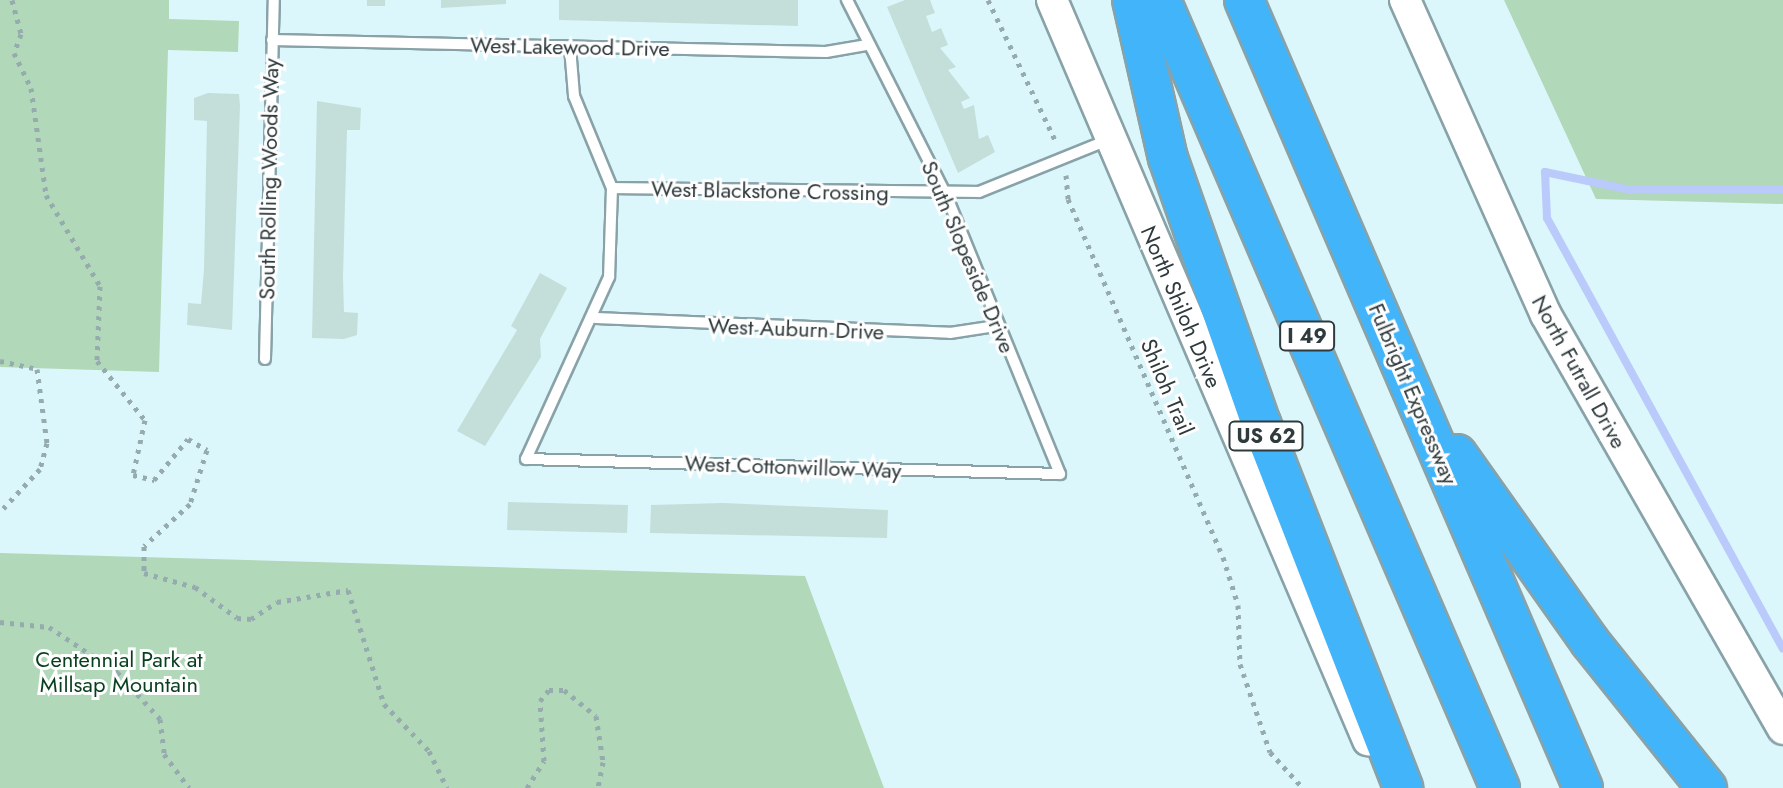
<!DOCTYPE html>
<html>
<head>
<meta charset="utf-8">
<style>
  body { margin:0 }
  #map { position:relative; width:1783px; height:788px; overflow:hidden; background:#dcf7fc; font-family:Jost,sans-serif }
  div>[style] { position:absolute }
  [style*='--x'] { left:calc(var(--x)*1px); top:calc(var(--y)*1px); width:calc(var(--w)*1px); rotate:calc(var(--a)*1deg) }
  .green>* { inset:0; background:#b1d8b9 }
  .stream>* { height:8px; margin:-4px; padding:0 4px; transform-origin:4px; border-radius:4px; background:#bacafa }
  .building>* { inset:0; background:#c4dfd9 }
  .path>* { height:5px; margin-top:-2.5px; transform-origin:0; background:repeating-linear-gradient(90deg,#96abae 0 4px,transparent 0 10px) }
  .roads { filter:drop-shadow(2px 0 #88a2a7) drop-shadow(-2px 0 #88a2a7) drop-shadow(0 2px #88a2a7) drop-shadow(0 -2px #88a2a7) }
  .service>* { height:10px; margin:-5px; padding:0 5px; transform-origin:5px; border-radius:5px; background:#fff }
  .secondary>* { height:30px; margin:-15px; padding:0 15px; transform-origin:15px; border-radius:15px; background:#fff }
  .motorway>* { height:38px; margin:-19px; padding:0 19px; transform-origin:19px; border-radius:19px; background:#42b4fa }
  span { translate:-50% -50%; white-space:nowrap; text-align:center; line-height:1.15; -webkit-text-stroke:6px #fefefe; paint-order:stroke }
  .shield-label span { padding:2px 6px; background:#fefefe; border:2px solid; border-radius:6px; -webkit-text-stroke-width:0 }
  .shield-label { font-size:20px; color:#2f3a3c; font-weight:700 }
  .street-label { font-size:22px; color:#2f3a3c }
  .park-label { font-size:22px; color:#083f1e }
</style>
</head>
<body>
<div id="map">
  <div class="green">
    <div style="clip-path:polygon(0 0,169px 0,169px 19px,239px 21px,238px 52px,168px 50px,159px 372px,0 367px)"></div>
    <div style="clip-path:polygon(1504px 0,1783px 0,1783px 204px,1596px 199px)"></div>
    <div style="clip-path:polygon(0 553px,805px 576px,884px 788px,0 788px)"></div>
  </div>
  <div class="stream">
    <div style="--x:1783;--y:190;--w:152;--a:180"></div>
    <div style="--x:1631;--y:190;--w:88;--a:-168.2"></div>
    <div style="--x:1545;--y:172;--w:46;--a:87.5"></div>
    <div style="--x:1547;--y:218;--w:491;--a:61.3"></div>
  </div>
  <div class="building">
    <div style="clip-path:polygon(367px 0,385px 0,385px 6px,367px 6px)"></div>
    <div style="clip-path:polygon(441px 0,506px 0,506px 4px,441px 8px)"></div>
    <div style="clip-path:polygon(559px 0,798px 0,798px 26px,559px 20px)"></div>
    <div style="clip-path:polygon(905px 0,930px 0,935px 13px,926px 16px,932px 32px,941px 28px,948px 45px,940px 48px,956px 67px,948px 70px,970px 98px,961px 102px,964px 109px,974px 105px,979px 139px,988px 135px,995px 152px,958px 173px,887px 7px)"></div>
    <div style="clip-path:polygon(208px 93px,239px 94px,240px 106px,232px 330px,187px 325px,188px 303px,201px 304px,204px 270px,207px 121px,194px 120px,194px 98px)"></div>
    <div style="clip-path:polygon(317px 101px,361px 108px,360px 130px,347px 130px,343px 278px,344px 312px,358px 313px,357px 335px,344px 339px,312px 338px)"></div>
    <div style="clip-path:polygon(540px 273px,567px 288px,540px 339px,541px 357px,485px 446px,457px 431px,517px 330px,511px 326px)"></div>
    <div style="clip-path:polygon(508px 502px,628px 505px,627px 533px,507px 530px)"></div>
    <div style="clip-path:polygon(723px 503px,888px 510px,887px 538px,650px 533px,651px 505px)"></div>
  </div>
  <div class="path">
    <div style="--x:12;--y:0;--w:35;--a:75"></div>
    <div style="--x:21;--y:34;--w:20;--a:110"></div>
    <div style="--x:14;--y:53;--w:39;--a:64"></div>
    <div style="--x:31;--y:88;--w:108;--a:82"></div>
    <div style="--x:46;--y:195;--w:106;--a:59.3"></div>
    <div style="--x:100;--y:286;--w:75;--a:92.3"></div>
    <div style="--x:97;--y:361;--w:76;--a:50.9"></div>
    <div style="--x:145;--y:420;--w:56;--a:102.3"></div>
    <div style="--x:133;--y:475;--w:22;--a:13"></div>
    <div style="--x:154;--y:480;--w:53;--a:-50.3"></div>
    <div style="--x:188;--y:439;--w:22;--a:30"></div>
    <div style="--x:207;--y:450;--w:57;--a:107.5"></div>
    <div style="--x:190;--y:504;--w:62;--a:137.6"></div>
    <div style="--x:144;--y:546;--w:27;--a:90"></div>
    <div style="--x:144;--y:573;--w:53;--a:15.4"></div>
    <div style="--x:195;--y:587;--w:52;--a:36.4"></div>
    <div style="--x:237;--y:618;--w:14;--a:4"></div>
    <div style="--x:251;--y:619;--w:31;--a:-33"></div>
    <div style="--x:277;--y:602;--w:72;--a:-9.6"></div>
    <div style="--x:348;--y:590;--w:120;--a:72.5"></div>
    <div style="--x:384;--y:704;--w:65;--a:46.2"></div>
    <div style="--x:429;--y:751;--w:41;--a:64.1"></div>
    <div style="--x:988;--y:0;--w:157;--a:64.4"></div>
    <div style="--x:1066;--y:175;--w:24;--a:85"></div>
    <div style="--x:1068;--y:199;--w:390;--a:66.6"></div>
    <div style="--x:1223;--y:557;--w:50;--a:72.6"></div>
    <div style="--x:1238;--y:605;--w:59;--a:88.1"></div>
    <div style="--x:1240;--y:664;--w:93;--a:71.2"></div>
    <div style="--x:1270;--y:752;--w:49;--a:47.5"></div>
    <div style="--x:0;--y:361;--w:38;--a:12"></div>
    <div style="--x:37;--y:369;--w:75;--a:82.3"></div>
    <div style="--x:47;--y:443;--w:27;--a:105"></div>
    <div style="--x:40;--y:469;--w:59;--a:132.9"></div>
    <div style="--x:0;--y:622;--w:49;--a:5.8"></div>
    <div style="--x:49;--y:627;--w:82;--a:33.5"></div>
    <div style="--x:117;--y:672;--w:64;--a:47.5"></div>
    <div style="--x:160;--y:719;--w:35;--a:83"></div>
    <div style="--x:164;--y:754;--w:42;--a:53.7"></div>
    <div style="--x:527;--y:788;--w:32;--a:-58"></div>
    <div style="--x:544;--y:761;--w:60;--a:-93.8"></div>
    <div style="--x:540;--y:701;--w:14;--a:-51"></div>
    <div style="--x:549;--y:690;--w:15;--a:0"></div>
    <div style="--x:564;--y:690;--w:41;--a:39.1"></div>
    <div style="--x:596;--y:716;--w:47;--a:81.3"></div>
    <div style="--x:603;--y:762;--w:26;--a:101"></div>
  </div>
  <div class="roads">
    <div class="service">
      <div style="--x:272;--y:40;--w:554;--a:1.24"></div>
      <div style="--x:826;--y:52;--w:42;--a:-9.7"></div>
      <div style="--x:570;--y:47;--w:49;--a:85.3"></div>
      <div style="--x:574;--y:96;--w:100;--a:67.6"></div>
      <div style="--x:612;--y:188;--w:89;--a:91.9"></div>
      <div style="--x:609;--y:277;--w:200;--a:114.5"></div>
      <div style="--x:526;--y:459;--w:534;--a:1.61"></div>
      <div style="--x:1060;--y:474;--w:301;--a:-112.2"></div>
      <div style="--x:946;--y:195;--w:219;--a:-116.9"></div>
      <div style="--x:612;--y:188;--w:367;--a:0.6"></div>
      <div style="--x:979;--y:192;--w:139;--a:-22"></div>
      <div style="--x:596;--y:318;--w:354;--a:2.4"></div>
      <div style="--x:950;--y:333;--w:47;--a:-8.7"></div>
      <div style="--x:265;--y:359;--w:359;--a:-88.6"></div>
    </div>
    <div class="secondary">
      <div style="--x:1052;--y:0;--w:805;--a:66.88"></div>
      <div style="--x:1405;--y:0;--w:345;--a:65.9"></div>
      <div style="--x:1546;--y:315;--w:477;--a:60.2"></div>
    </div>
    <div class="motorway">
      <div style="--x:1132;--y:0;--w:162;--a:77.2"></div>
      <div style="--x:1168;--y:158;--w:281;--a:70.7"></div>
      <div style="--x:1261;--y:423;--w:392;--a:68.7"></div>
      <div style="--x:1161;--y:0;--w:858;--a:66.72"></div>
      <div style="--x:1244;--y:0;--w:858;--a:66.72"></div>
      <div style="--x:1457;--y:454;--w:230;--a:54.7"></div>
      <div style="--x:1590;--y:642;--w:187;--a:51.3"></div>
    </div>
  </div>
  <div class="shield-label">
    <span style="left:1307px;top:336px">I 49</span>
    <span style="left:1266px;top:436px">US 62</span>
  </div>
  <div class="street-label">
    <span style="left:570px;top:47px;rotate:1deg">West Lakewood Drive</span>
    <span style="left:269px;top:179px;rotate:-89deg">South Rolling Woods Way</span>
    <span style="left:770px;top:191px;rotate:1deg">West Blackstone Crossing</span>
    <span style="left:968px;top:257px;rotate:67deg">South Slopeside Drive</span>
    <span style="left:1181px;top:307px;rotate:67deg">North Shiloh Drive</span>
    <span style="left:796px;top:329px;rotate:2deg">West Auburn Drive</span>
    <span style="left:1579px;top:372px;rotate:61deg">North Futrall Drive</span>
    <span style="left:1167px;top:387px;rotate:67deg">Shiloh Trail</span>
    <span style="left:1413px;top:394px;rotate:67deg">Fulbright Expressway</span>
    <span style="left:793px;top:467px;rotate:2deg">West Cottonwillow Way</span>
  </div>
  <div class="park-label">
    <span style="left:119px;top:672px">Centennial Park at<br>Millsap Mountain</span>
  </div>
</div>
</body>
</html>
